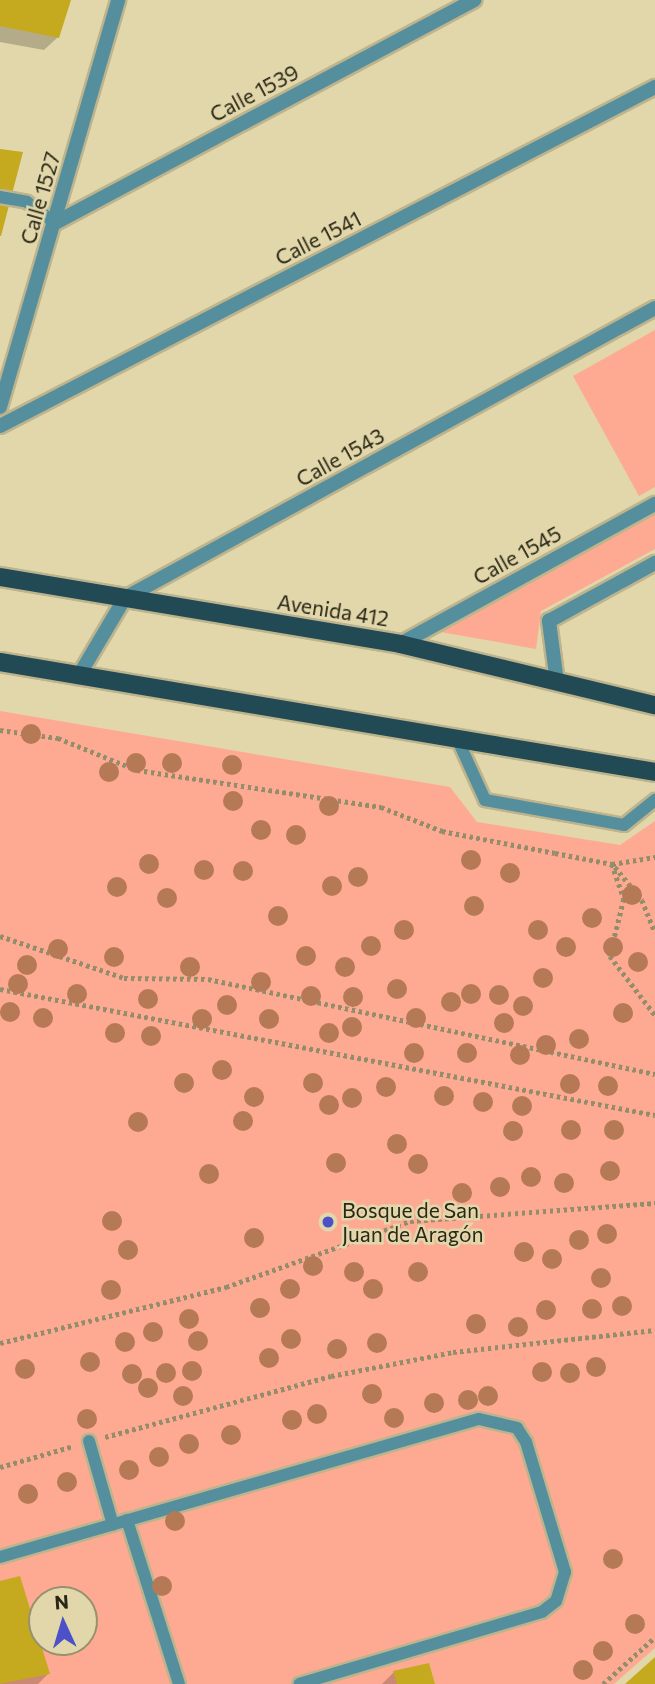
<!DOCTYPE html>
<html>
<head>
<meta charset="utf-8">
<style>
  body { margin:0 }
  #map { position:relative; width:655px; height:1684px; overflow:hidden; background:#e1d7ab; font-family:Commissioner,sans-serif }
  div>[style] { position:absolute }
  [style*='--x'] { left:calc(var(--x)*1px); top:calc(var(--y)*1px); width:calc(var(--w)*1px); rotate:calc(var(--a)*1deg) }
  .green>* { inset:0; background:#feaa92 }
  .shadow>* { inset:0; background:#0003 }
  .building>* { inset:0; background:#c5a91f }
  .path>* { height:4.5px; margin-top:-2.25px; transform-origin:0; background:repeating-linear-gradient(90deg,#948d6c 0 3.5px,transparent 0 7px) }
  .roads { filter:drop-shadow(2px 0 #bdb48d) drop-shadow(-2px 0 #bdb48d) drop-shadow(0 2px #bdb48d) drop-shadow(0 -2px #bdb48d) }
  .service>* { height:12px; margin:-6px; padding:0 6px; transform-origin:6px; border-radius:6px; background:#558f9e }
  .minor>* { height:14px; margin:-7px; padding:0 7px; transform-origin:7px; border-radius:7px; background:#558f9e }
  .tertiary>* { height:14px; margin:-7px; padding:0 7px; transform-origin:7px; border-radius:7px; background:#558f9e }
  .primary>* { height:18px; margin:-9px; padding:0 9px; transform-origin:9px; border-radius:9px; background:#214a55 }
  .trees>* { width:20px; height:20px; margin:-10px; border-radius:50%; background:#b57a55 }
  .dots>* { width:19px; height:19px; translate:-50% -50%; box-sizing:border-box; border:4px solid #e1d7ab; border-radius:50% }
  span { translate:-50% -50%; white-space:nowrap; text-align:center; line-height:1.15; -webkit-text-stroke:5px #e1d7ab; paint-order:stroke }
  .street-label { font-size:21px; color:#2b2716 }
  .poi-label { font-size:21px; color:#2b2716 }
  .left { translate:0 -50%; text-align:left }
  .north { position:absolute; left:28px; top:1586px; width:70px; height:70px; box-sizing:border-box; background:#e1d7ab; border:2px solid #98916f; border-radius:50%; rotate:356deg; font-size:19px; font-weight:700; line-height:28px; text-align:center; color:#2b2716 }
  .north::after { content:''; display:block; margin:auto; width:24px; height:32px; background:#4d51c7; clip-path:polygon(50% 0,100% 100%,50% 72%,0 100%) }
</style>
</head>
<body>
<div id="map">
  <div class="green">
    <div style="clip-path:polygon(655px 330px,655px 487px,639px 496px,573px 376px)"></div>
    <div style="clip-path:polygon(655px 510px,655px 549px,541px 611px,536px 649px,435px 631px)"></div>
    <div style="clip-path:polygon(evenodd,0 711px,450px 787px,477px 822px,620px 845px,655px 821px,655px 1648px,614px 1684px,0 1684px,0 711px,42px 1600px,84px 1600px,84px 1642px,42px 1642px,42px 1600px)"></div>
  </div>
  <div class="shadow">
    <div style="clip-path:polygon(0 0,69px 0,58px 37px,44px 50px,0 42px)"></div>
    <div style="clip-path:polygon(0 1583px,48px 1674px,38px 1684px,0 1684px)"></div>
    <div style="clip-path:polygon(394px 1672px,433px 1684px,382px 1684px)"></div>
  </div>
  <div class="building">
    <div style="clip-path:polygon(0 0,71px 0,59px 38px,0 26px)"></div>
    <div style="clip-path:polygon(0 149px,23px 152px,1px 236px,0 236px)"></div>
    <div style="clip-path:polygon(20px 1576px,50px 1674px,0 1684px,0 1581px)"></div>
    <div style="clip-path:polygon(655px 1657px,655px 1684px,625px 1684px)"></div>
    <div style="clip-path:polygon(429px 1663px,435px 1684px,397px 1684px,393px 1671px)"></div>
  </div>
  <div class="path">
    <div style="--x:0;--y:730;--w:59;--a:7.9"></div>
    <div style="--x:58;--y:738;--w:85;--a:22.1"></div>
    <div style="--x:137;--y:770;--w:247;--a:8.6"></div>
    <div style="--x:381;--y:807;--w:66;--a:21.5"></div>
    <div style="--x:442;--y:831;--w:115;--a:11"></div>
    <div style="--x:555;--y:853;--w:58;--a:10.9"></div>
    <div style="--x:612;--y:864;--w:44;--a:-9.2"></div>
    <div style="--x:612;--y:864;--w:37;--a:71"></div>
    <div style="--x:624;--y:899;--w:59;--a:103.8"></div>
    <div style="--x:610;--y:956;--w:74;--a:52.7"></div>
    <div style="--x:615;--y:867;--w:43;--a:50.7"></div>
    <div style="--x:642;--y:900;--w:35;--a:68"></div>
    <div style="--x:0;--y:936;--w:131;--a:18.7"></div>
    <div style="--x:124;--y:978;--w:84;--a:0.7"></div>
    <div style="--x:208;--y:979;--w:457;--a:12"></div>
    <div style="--x:0;--y:989;--w:667;--a:10.89"></div>
    <div style="--x:0;--y:1343;--w:233;--a:-13.9"></div>
    <div style="--x:226;--y:1287;--w:195;--a:-19.7"></div>
    <div style="--x:410;--y:1221;--w:246;--a:-4.2"></div>
    <div style="--x:105;--y:1437;--w:234;--a:-15.1"></div>
    <div style="--x:331;--y:1376;--w:124;--a:-11.1"></div>
    <div style="--x:453;--y:1352;--w:203;--a:-6.2"></div>
    <div style="--x:0;--y:1467;--w:76;--a:-16"></div>
    <div style="--x:603;--y:1684;--w:70;--a:-42.1"></div>
  </div>
  <div class="roads">
    <div class="service">
      <div style="--x:0;--y:197;--w:27;--a:10"></div>
      <div style="--x:27;--y:202;--w:35;--a:37"></div>
      <div style="--x:456;--y:736;--w:70;--a:65.6"></div>
      <div style="--x:485;--y:800;--w:141;--a:10.2"></div>
      <div style="--x:624;--y:825;--w:40;--a:-39"></div>
      <div style="--x:89;--y:1441;--w:87;--a:74.1"></div>
      <div style="--x:127;--y:1520;--w:172;--a:72.4"></div>
      <div style="--x:0;--y:1557;--w:498;--a:-16.1"></div>
      <div style="--x:479;--y:1419;--w:39;--a:13"></div>
      <div style="--x:517;--y:1428;--w:17;--a:57"></div>
      <div style="--x:526;--y:1442;--w:136;--a:73.3"></div>
      <div style="--x:565;--y:1572;--w:30;--a:107"></div>
      <div style="--x:556;--y:1601;--w:18;--a:142"></div>
      <div style="--x:542;--y:1612;--w:253;--a:163.5"></div>
    </div>
    <div class="minor">
      <div style="--x:55;--y:223;--w:475;--a:-28"></div>
      <div style="--x:0;--y:426;--w:738;--a:-27.36"></div>
      <div style="--x:400;--y:644;--w:291;--a:-28.8"></div>
      <div style="--x:78;--y:677;--w:92;--a:-59.3"></div>
      <div style="--x:125;--y:598;--w:604;--a:-28.69"></div>
      <div style="--x:557;--y:682;--w:62;--a:-97.5"></div>
      <div style="--x:549;--y:621;--w:121;--a:-28.7"></div>
    </div>
    <div class="tertiary">
      <div style="--x:0;--y:407;--w:424;--a:-73.8"></div>
    </div>
    <div class="primary">
      <div style="--x:0;--y:577;--w:406;--a:9.5"></div>
      <div style="--x:400;--y:644;--w:262;--a:13.5"></div>
      <div style="--x:0;--y:662;--w:664;--a:9.53"></div>
    </div>
  </div>
  <div class="trees">
    <div style="left:31px;top:734px"></div>
    <div style="left:136px;top:763px"></div>
    <div style="left:172px;top:763px"></div>
    <div style="left:232px;top:765px"></div>
    <div style="left:109px;top:772px"></div>
    <div style="left:233px;top:801px"></div>
    <div style="left:329px;top:806px"></div>
    <div style="left:261px;top:830px"></div>
    <div style="left:296px;top:835px"></div>
    <div style="left:471px;top:860px"></div>
    <div style="left:149px;top:864px"></div>
    <div style="left:204px;top:870px"></div>
    <div style="left:243px;top:871px"></div>
    <div style="left:510px;top:873px"></div>
    <div style="left:358px;top:877px"></div>
    <div style="left:332px;top:886px"></div>
    <div style="left:117px;top:887px"></div>
    <div style="left:632px;top:895px"></div>
    <div style="left:167px;top:898px"></div>
    <div style="left:474px;top:906px"></div>
    <div style="left:278px;top:916px"></div>
    <div style="left:592px;top:918px"></div>
    <div style="left:404px;top:930px"></div>
    <div style="left:538px;top:930px"></div>
    <div style="left:371px;top:946px"></div>
    <div style="left:566px;top:947px"></div>
    <div style="left:613px;top:947px"></div>
    <div style="left:58px;top:949px"></div>
    <div style="left:306px;top:956px"></div>
    <div style="left:114px;top:957px"></div>
    <div style="left:638px;top:962px"></div>
    <div style="left:27px;top:965px"></div>
    <div style="left:190px;top:967px"></div>
    <div style="left:345px;top:967px"></div>
    <div style="left:543px;top:978px"></div>
    <div style="left:261px;top:982px"></div>
    <div style="left:18px;top:984px"></div>
    <div style="left:397px;top:989px"></div>
    <div style="left:77px;top:994px"></div>
    <div style="left:471px;top:994px"></div>
    <div style="left:499px;top:995px"></div>
    <div style="left:311px;top:996px"></div>
    <div style="left:353px;top:997px"></div>
    <div style="left:148px;top:999px"></div>
    <div style="left:451px;top:1002px"></div>
    <div style="left:227px;top:1005px"></div>
    <div style="left:523px;top:1006px"></div>
    <div style="left:10px;top:1012px"></div>
    <div style="left:623px;top:1013px"></div>
    <div style="left:43px;top:1018px"></div>
    <div style="left:416px;top:1018px"></div>
    <div style="left:202px;top:1019px"></div>
    <div style="left:269px;top:1019px"></div>
    <div style="left:504px;top:1023px"></div>
    <div style="left:352px;top:1027px"></div>
    <div style="left:115px;top:1033px"></div>
    <div style="left:329px;top:1033px"></div>
    <div style="left:151px;top:1036px"></div>
    <div style="left:579px;top:1039px"></div>
    <div style="left:546px;top:1045px"></div>
    <div style="left:414px;top:1053px"></div>
    <div style="left:467px;top:1053px"></div>
    <div style="left:520px;top:1055px"></div>
    <div style="left:222px;top:1070px"></div>
    <div style="left:184px;top:1083px"></div>
    <div style="left:313px;top:1083px"></div>
    <div style="left:570px;top:1084px"></div>
    <div style="left:608px;top:1086px"></div>
    <div style="left:386px;top:1087px"></div>
    <div style="left:444px;top:1096px"></div>
    <div style="left:254px;top:1097px"></div>
    <div style="left:352px;top:1098px"></div>
    <div style="left:483px;top:1102px"></div>
    <div style="left:329px;top:1105px"></div>
    <div style="left:522px;top:1106px"></div>
    <div style="left:243px;top:1121px"></div>
    <div style="left:138px;top:1122px"></div>
    <div style="left:571px;top:1130px"></div>
    <div style="left:614px;top:1130px"></div>
    <div style="left:513px;top:1131px"></div>
    <div style="left:397px;top:1144px"></div>
    <div style="left:336px;top:1163px"></div>
    <div style="left:418px;top:1164px"></div>
    <div style="left:610px;top:1171px"></div>
    <div style="left:209px;top:1174px"></div>
    <div style="left:531px;top:1177px"></div>
    <div style="left:564px;top:1183px"></div>
    <div style="left:500px;top:1187px"></div>
    <div style="left:462px;top:1193px"></div>
    <div style="left:112px;top:1221px"></div>
    <div style="left:607px;top:1234px"></div>
    <div style="left:254px;top:1238px"></div>
    <div style="left:579px;top:1240px"></div>
    <div style="left:128px;top:1250px"></div>
    <div style="left:524px;top:1252px"></div>
    <div style="left:552px;top:1259px"></div>
    <div style="left:313px;top:1266px"></div>
    <div style="left:354px;top:1272px"></div>
    <div style="left:418px;top:1272px"></div>
    <div style="left:601px;top:1278px"></div>
    <div style="left:290px;top:1289px"></div>
    <div style="left:373px;top:1289px"></div>
    <div style="left:111px;top:1290px"></div>
    <div style="left:622px;top:1306px"></div>
    <div style="left:260px;top:1308px"></div>
    <div style="left:592px;top:1309px"></div>
    <div style="left:546px;top:1310px"></div>
    <div style="left:189px;top:1319px"></div>
    <div style="left:476px;top:1324px"></div>
    <div style="left:518px;top:1327px"></div>
    <div style="left:153px;top:1332px"></div>
    <div style="left:291px;top:1339px"></div>
    <div style="left:198px;top:1341px"></div>
    <div style="left:125px;top:1342px"></div>
    <div style="left:377px;top:1343px"></div>
    <div style="left:337px;top:1349px"></div>
    <div style="left:269px;top:1358px"></div>
    <div style="left:90px;top:1362px"></div>
    <div style="left:596px;top:1367px"></div>
    <div style="left:25px;top:1369px"></div>
    <div style="left:192px;top:1371px"></div>
    <div style="left:542px;top:1372px"></div>
    <div style="left:166px;top:1373px"></div>
    <div style="left:570px;top:1373px"></div>
    <div style="left:132px;top:1374px"></div>
    <div style="left:148px;top:1388px"></div>
    <div style="left:372px;top:1394px"></div>
    <div style="left:183px;top:1396px"></div>
    <div style="left:488px;top:1396px"></div>
    <div style="left:468px;top:1400px"></div>
    <div style="left:434px;top:1403px"></div>
    <div style="left:317px;top:1414px"></div>
    <div style="left:394px;top:1418px"></div>
    <div style="left:87px;top:1419px"></div>
    <div style="left:292px;top:1420px"></div>
    <div style="left:231px;top:1435px"></div>
    <div style="left:189px;top:1444px"></div>
    <div style="left:159px;top:1457px"></div>
    <div style="left:129px;top:1470px"></div>
    <div style="left:67px;top:1482px"></div>
    <div style="left:28px;top:1494px"></div>
    <div style="left:175px;top:1521px"></div>
    <div style="left:613px;top:1559px"></div>
    <div style="left:162px;top:1586px"></div>
    <div style="left:635px;top:1624px"></div>
    <div style="left:603px;top:1651px"></div>
    <div style="left:583px;top:1670px"></div>
  </div>
  <div class="dots">
    <div style="left:328px;top:1222px;background:#4d51c7"></div>
  </div>
  <div class="street-label">
    <span style="left:254px;top:93px;rotate:-28deg">Calle 1539</span>
    <span style="left:40px;top:198px;rotate:-74deg">Calle 1527</span>
    <span style="left:318px;top:238px;rotate:-27deg">Calle 1541</span>
    <span style="left:340px;top:457px;rotate:-29deg">Calle 1543</span>
    <span style="left:517px;top:555px;rotate:-29deg">Calle 1545</span>
    <span style="left:333px;top:610px;rotate:9deg">Avenida 412</span>
  </div>
  <div class="poi-label">
    <span class="left" style="left:342px;top:1222px">Bosque de San<br>Juan de Aragón</span>
  </div>
  <div class="north">N</div>
</div>
</body>
</html>
